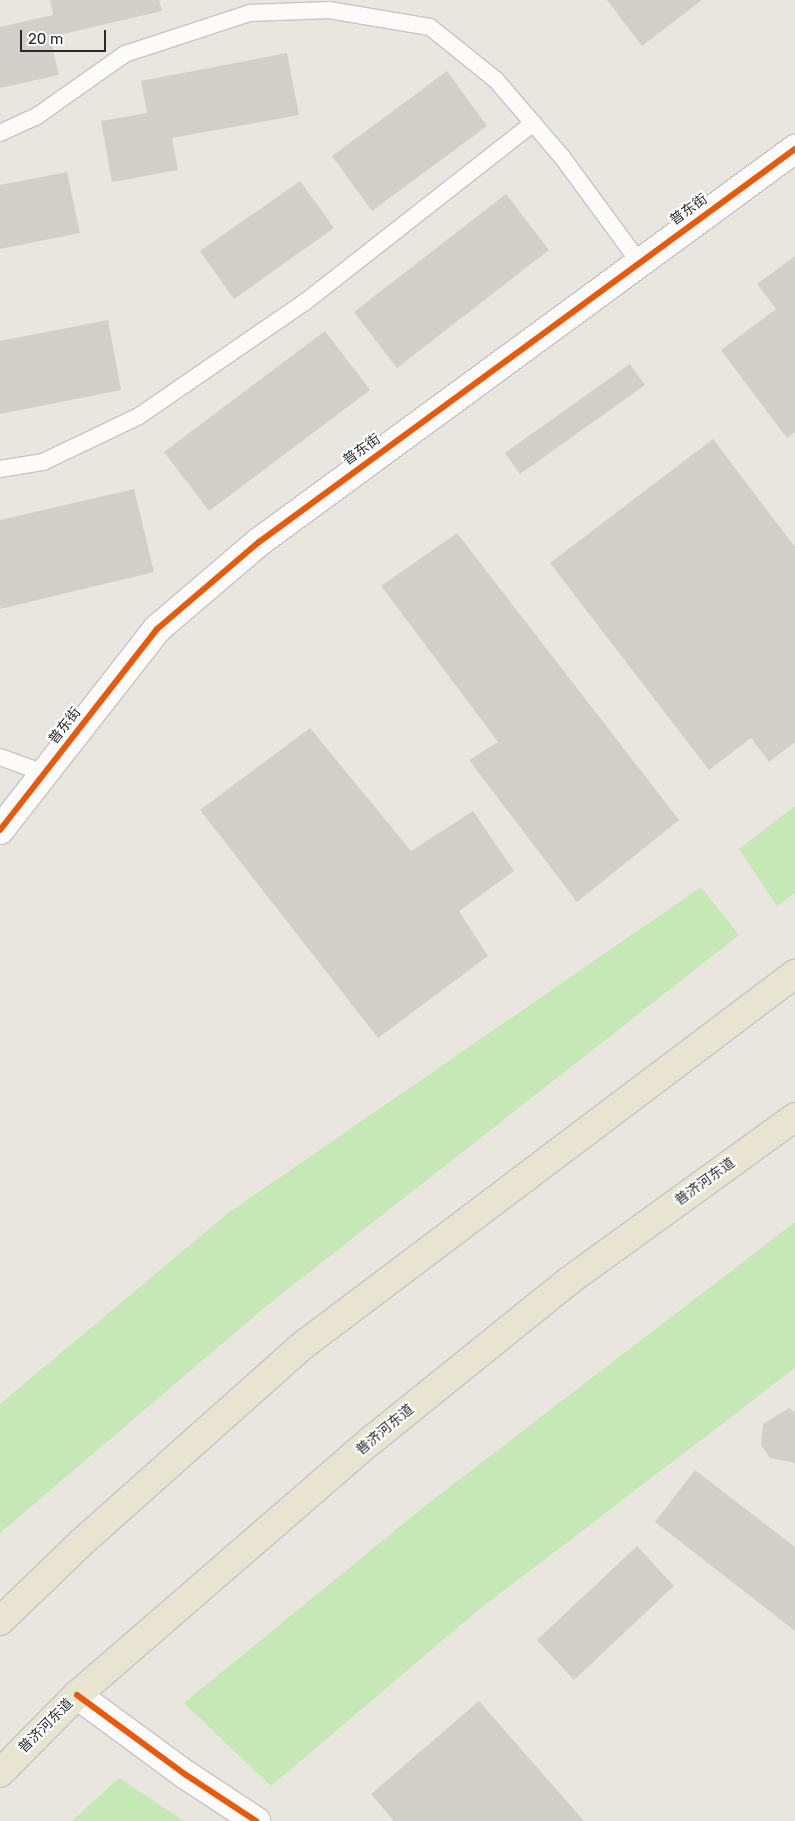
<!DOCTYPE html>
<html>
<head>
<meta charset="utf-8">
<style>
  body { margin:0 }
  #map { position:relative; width:795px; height:1821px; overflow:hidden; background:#e9e6df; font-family:Rubik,"Noto Sans SC",sans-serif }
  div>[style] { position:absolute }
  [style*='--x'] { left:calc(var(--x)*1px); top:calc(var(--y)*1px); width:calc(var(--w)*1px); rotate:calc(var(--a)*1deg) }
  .green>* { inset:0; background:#c6e7b6 }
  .building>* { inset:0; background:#d2cfca }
  .roads { filter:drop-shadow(1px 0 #c6c5c5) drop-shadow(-1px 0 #c6c5c5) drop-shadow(0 1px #c6c5c5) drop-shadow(0 -1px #c6c5c5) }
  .service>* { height:16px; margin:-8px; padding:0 8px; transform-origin:8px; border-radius:8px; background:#fcfbfa }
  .minor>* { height:28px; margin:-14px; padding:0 14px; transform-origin:14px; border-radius:14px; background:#fcfbfa }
  .primary>* { height:28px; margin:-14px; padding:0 14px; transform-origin:14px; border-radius:14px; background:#e7e4d2 }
  .cycleway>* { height:6px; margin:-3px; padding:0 3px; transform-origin:3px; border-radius:3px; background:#e8590c }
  span { translate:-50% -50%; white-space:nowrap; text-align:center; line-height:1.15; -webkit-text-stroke:4px #fff; paint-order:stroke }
  .street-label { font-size:14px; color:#2a2a2a }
  .scale { position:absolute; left:20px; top:30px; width:86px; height:22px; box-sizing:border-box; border:2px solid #2a2a2a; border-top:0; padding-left:6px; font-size:15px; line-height:18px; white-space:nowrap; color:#2a2a2a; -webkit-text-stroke:4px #fff; paint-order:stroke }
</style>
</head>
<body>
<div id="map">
  <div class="green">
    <div style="clip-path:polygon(795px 806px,795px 893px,777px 906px,739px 849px)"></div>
    <div style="clip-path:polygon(701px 887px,739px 935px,265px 1307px,0 1533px,0 1404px,227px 1214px)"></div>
    <div style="clip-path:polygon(795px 1222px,795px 1368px,476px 1612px,271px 1786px,184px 1703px,425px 1506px)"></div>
    <div style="clip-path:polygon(119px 1778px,184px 1821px,72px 1821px)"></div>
  </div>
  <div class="building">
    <div style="clip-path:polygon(50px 0,159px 0,162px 11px,50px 37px,59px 75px,0 88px,0 27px,53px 15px)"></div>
    <div style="clip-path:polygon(607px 0,702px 0,642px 46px)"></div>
    <div style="clip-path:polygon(287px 53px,299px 115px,172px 138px,178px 170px,112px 182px,101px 121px,147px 113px,141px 81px)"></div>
    <div style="clip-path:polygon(447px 71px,487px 126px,372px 211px,332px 156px)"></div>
    <div style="clip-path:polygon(67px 172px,80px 233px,0 249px,0 185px)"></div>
    <div style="clip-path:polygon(300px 181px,334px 228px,234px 299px,200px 251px)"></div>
    <div style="clip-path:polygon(506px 194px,549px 250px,397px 368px,354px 312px)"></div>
    <div style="clip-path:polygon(795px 256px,795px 432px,787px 438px,721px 350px,776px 309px,757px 284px)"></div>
    <div style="clip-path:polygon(108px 320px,121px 390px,0 414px,0 341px)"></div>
    <div style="clip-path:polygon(325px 331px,370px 390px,209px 511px,164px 452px)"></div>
    <div style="clip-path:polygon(630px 364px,645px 385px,520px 474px,505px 453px)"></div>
    <div style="clip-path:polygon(713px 439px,795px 547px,795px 742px,769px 762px,751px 738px,709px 770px,550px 563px)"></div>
    <div style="clip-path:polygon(134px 489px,154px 572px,0 609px,0 520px)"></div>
    <div style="clip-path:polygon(457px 533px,679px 820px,577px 902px,469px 760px,498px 742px,381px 586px)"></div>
    <div style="clip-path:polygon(310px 728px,411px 851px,473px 811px,514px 871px,459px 911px,488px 956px,378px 1038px,200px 810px)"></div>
    <div style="clip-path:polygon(789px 1408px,795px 1412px,795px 1463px,770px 1458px,761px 1445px,763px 1424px)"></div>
    <div style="clip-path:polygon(695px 1470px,795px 1547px,795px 1631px,655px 1522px)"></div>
    <div style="clip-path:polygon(637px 1546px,674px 1586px,574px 1680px,537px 1640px)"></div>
    <div style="clip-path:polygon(479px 1701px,584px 1821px,394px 1821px,371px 1794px)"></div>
  </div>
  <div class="roads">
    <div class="service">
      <div style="--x:0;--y:133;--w:41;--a:-24.7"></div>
      <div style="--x:37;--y:116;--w:108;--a:-35.2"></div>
      <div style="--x:125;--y:54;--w:132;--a:-18.2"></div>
      <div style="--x:250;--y:13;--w:79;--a:-2.2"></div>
      <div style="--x:329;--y:10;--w:102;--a:9.6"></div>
      <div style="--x:430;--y:27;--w:85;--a:38.8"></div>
      <div style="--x:496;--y:80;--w:101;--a:49.4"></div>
      <div style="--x:562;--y:157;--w:130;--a:53.7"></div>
      <div style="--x:0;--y:469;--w:44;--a:-9.2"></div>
      <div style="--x:43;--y:462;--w:106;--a:-25.6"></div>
      <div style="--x:139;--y:416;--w:201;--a:-34.5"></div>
      <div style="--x:305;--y:302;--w:290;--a:-38.1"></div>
      <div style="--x:0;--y:757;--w:47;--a:20"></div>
    </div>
    <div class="minor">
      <div style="--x:0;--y:830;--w:255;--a:-52"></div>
      <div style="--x:157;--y:629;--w:134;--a:-40.5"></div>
      <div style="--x:259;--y:542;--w:665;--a:-36.25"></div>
      <div style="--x:77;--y:1695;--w:135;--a:36.3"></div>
      <div style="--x:186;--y:1775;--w:84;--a:33.3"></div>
    </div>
    <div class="primary">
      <div style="--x:0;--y:1621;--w:114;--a:-43.9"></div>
      <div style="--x:82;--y:1542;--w:295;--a:-41.7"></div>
      <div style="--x:302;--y:1346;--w:618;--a:-37.04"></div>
      <div style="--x:0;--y:1773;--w:110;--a:-45.4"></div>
      <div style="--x:77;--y:1695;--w:391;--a:-40.9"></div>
      <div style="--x:373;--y:1439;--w:253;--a:-38.9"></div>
      <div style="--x:570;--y:1280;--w:278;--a:-35.9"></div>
    </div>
  </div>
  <div class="cycleway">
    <div style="--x:0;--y:830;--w:255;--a:-52"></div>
    <div style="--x:157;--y:629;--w:134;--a:-40.5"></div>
    <div style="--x:259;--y:542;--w:665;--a:-36.25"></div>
    <div style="--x:77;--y:1695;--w:135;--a:36.3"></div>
    <div style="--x:186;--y:1775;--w:84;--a:33.3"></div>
  </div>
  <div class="street-label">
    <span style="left:689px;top:210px;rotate:-36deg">普东街</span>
    <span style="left:362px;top:450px;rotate:-36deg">普东街</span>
    <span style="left:65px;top:726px;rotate:-52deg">普东街</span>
    <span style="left:705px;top:1182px;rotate:-36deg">普济河东道</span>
    <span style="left:385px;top:1430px;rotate:-40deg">普济河东道</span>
    <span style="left:46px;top:1726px;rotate:-45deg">普济河东道</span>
  </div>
  <div class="scale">20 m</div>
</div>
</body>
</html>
